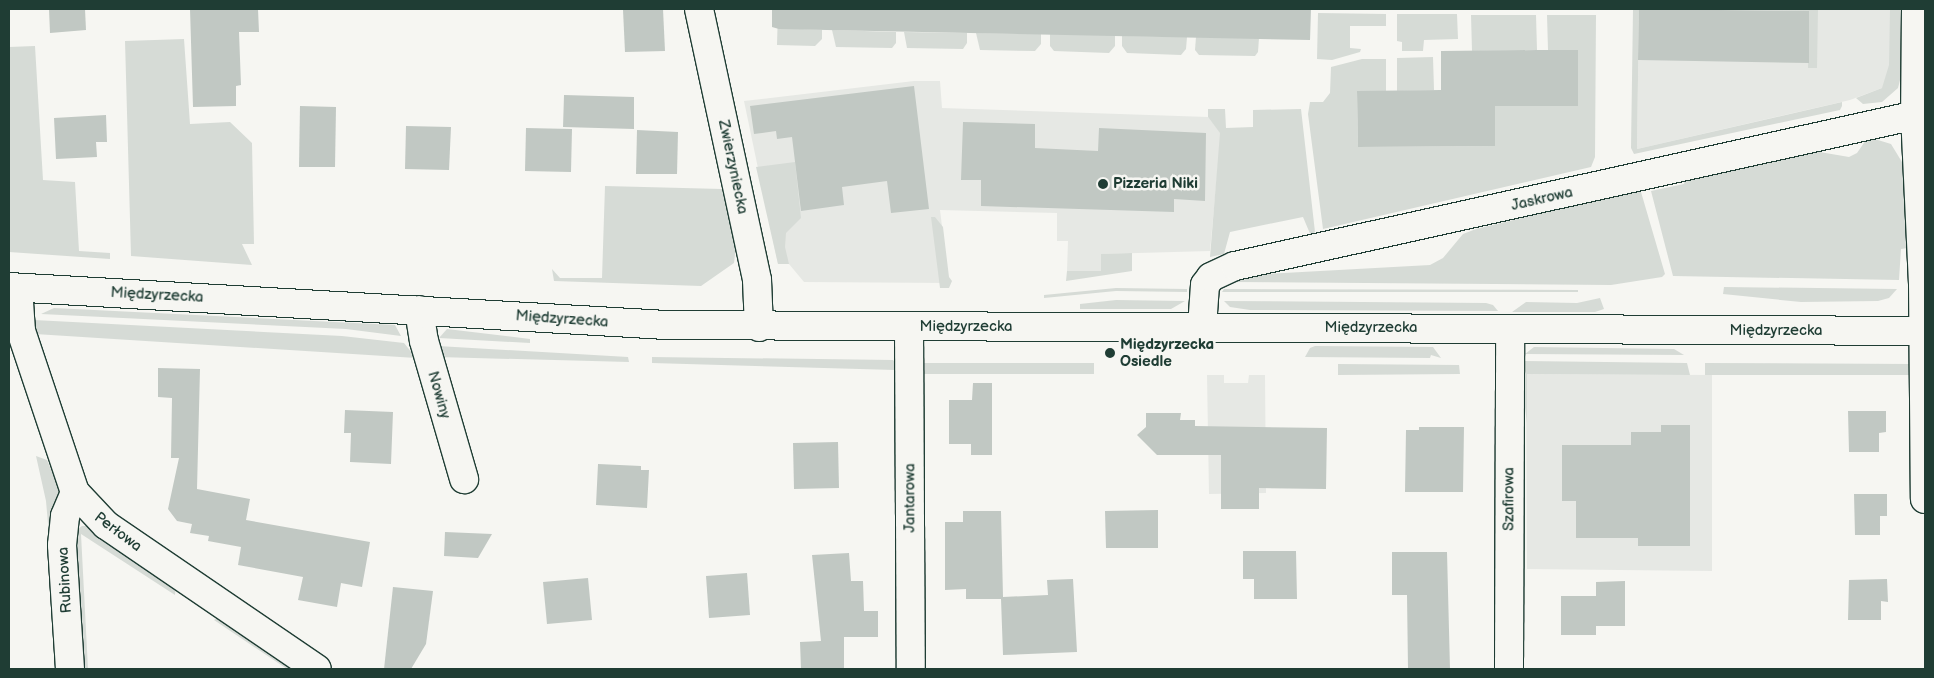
<!DOCTYPE html>
<html>
<head>
<meta charset="utf-8">
<style>
  body { margin:0 }
  #map { position:relative; width:1934px; height:678px; overflow:hidden; background:#f6f6f2; font-family:"Balsamiq Sans",sans-serif }
  div>[style] { position:absolute }
  [style*='--x'] { left:calc(var(--x)*1px); top:calc(var(--y)*1px); width:calc(var(--w)*1px); rotate:calc(var(--a)*1deg) }
  .built>* { inset:0; background:#e6e8e4 }
  .green>* { inset:0; background:#d6dbd6 }
  .building>* { inset:0; background:#c1c8c3 }
  .roads { filter:drop-shadow(1px 0 #1f3d34) drop-shadow(-1px 0 #1f3d34) drop-shadow(0 1px #1f3d34) drop-shadow(0 -1px #1f3d34) }
  .minor>* { height:28px; margin:-14px; padding:0 14px; transform-origin:14px; border-radius:14px; background:#f6f6f2 }
  .secondary>* { height:28px; margin:-14px; padding:0 14px; transform-origin:14px; border-radius:14px; background:#f6f6f2 }
  .dots>* { width:14px; height:14px; translate:-50% -50%; box-sizing:border-box; border:2px solid #f6f6f2; border-radius:50% }
  span { translate:-50% -50%; white-space:nowrap; text-align:center; line-height:1.15; -webkit-text-stroke:5px #f6f6f2; paint-order:stroke }
  .street-label { font-size:15px; color:#1f3d34 }
  .poi-label { font-size:15px; color:#1f3d34; font-weight:700 }
  .left { translate:0 -50%; text-align:left }
  .frame { position:absolute; inset:0; border:10px solid #1f3d34; pointer-events:none }
</style>
</head>
<body>
<div id="map">
  <div class="built">
    <div style="clip-path:polygon(1639px 9px,1897px 9px,1890px 85px,1850px 100px,1637px 149px)"></div>
    <div style="clip-path:polygon(914px 81px,940px 81px,942px 108px,1208px 117px,1221px 133px,1210px 251px,1102px 254px,1101px 271px,1067px 271px,1068px 241px,1057px 241px,1057px 213px,940px 210px,949px 283px,804px 282px,789px 264px,778px 264px,744px 101px)"></div>
    <div style="clip-path:polygon(1526px 374px,1712px 375px,1712px 571px,1527px 569px)"></div>
    <div style="clip-path:polygon(1207px 375px,1224px 375px,1224px 383px,1248px 383px,1249px 375px,1265px 375px,1266px 493px,1209px 494px)"></div>
  </div>
  <div class="green">
    <div style="clip-path:polygon(778px 9px,802px 9px,802px 29px,822px 30px,822px 39px,815px 46px,777px 45px)"></div>
    <div style="clip-path:polygon(1633px 9px,1639px 9px,1637px 149px,1842px 102px,1842px 106px,1840px 110px,1634px 154px,1631px 148px)"></div>
    <div style="clip-path:polygon(1693px 9px,1818px 9px,1817px 68px,1808px 68px,1809px 11px)"></div>
    <div style="clip-path:polygon(1890px 9px,1901px 9px,1901px 76px,1898px 88px,1882px 102px,1863px 104px,1856px 98px,1882px 88px,1889px 65px)"></div>
    <div style="clip-path:polygon(1318px 13px,1386px 14px,1386px 26px,1350px 26px,1350px 48px,1361px 49px,1360px 52px,1332px 60px,1317px 59px)"></div>
    <div style="clip-path:polygon(1397px 14px,1457px 14px,1458px 39px,1424px 40px,1423px 51px,1402px 51px,1402px 42px,1397px 41px)"></div>
    <div style="clip-path:polygon(1471px 15px,1536px 15px,1537px 50px,1472px 51px)"></div>
    <div style="clip-path:polygon(1547px 15px,1596px 15px,1595px 157px,1591px 167px,1323px 229px,1308px 114px,1310px 102px,1323px 102px,1330px 93px,1331px 67px,1362px 59px,1386px 59px,1386px 91px,1357px 91px,1358px 147px,1495px 146px,1487px 106px,1578px 105px,1578px 50px,1548px 50px)"></div>
    <div style="clip-path:polygon(832px 30px,896px 32px,896px 43px,892px 48px,836px 47px)"></div>
    <div style="clip-path:polygon(904px 32px,967px 33px,967px 43px,963px 49px,907px 48px)"></div>
    <div style="clip-path:polygon(976px 33px,1041px 34px,1041px 44px,1035px 51px,980px 50px)"></div>
    <div style="clip-path:polygon(1050px 34px,1115px 35px,1115px 46px,1109px 53px,1054px 51px,1050px 46px)"></div>
    <div style="clip-path:polygon(1122px 36px,1187px 37px,1186px 49px,1181px 55px,1127px 53px,1122px 46px)"></div>
    <div style="clip-path:polygon(1196px 37px,1259px 38px,1258px 52px,1255px 56px,1199px 55px,1195px 50px)"></div>
    <div style="clip-path:polygon(184px 39px,190px 124px,230px 122px,252px 143px,254px 244px,242px 244px,252px 265px,131px 256px,125px 41px)"></div>
    <div style="clip-path:polygon(35px 46px,43px 180px,75px 182px,79px 251px,110px 253px,110px 259px,9px 252px,9px 47px)"></div>
    <div style="clip-path:polygon(1433px 57px,1434px 90px,1397px 91px,1397px 58px)"></div>
    <div style="clip-path:polygon(1208px 109px,1225px 109px,1226px 128px,1253px 127px,1253px 110px,1301px 109px,1315px 232px,1311px 236px,1303px 217px,1230px 232px,1224px 254px,1210px 257px,1220px 133px,1208px 117px)"></div>
    <div style="clip-path:polygon(1868px 137px,1891px 144px,1905px 167px,1908px 248px,1901px 249px,1899px 280px,1673px 276px,1651px 191px,1684px 184px,1686px 178px,1808px 150px,1849px 157px,1857px 153px)"></div>
    <div style="clip-path:polygon(795px 162px,801px 218px,786px 233px,785px 247px,789px 264px,778px 264px,756px 167px)"></div>
    <div style="clip-path:polygon(605px 186px,722px 189px,736px 246px,734px 263px,701px 286px,554px 281px,552px 269px,560px 278px,602px 278px)"></div>
    <div style="clip-path:polygon(1634px 191px,1641px 192px,1665px 274px,1662px 277px,1611px 285px,1233px 282px,1267px 274px,1430px 265px,1443px 258px,1463px 234px,1476px 229px)"></div>
    <div style="clip-path:polygon(931px 217px,935px 217px,943px 227px,949px 277px,952px 281px,949px 288px,940px 288px)"></div>
    <div style="clip-path:polygon(1132px 253px,1132px 271px,1066px 281px,1067px 271px,1101px 271px,1101px 254px)"></div>
    <div style="clip-path:polygon(1724px 287px,1897px 289px,1889px 298px,1878px 301px,1801px 302px,1723px 294px)"></div>
    <div style="clip-path:polygon(1116px 288px,1187px 289px,1187px 292px,1116px 291px,1044px 298px,1044px 295px)"></div>
    <div style="clip-path:polygon(1224px 289px,1578px 290px,1578px 292px,1222px 292px)"></div>
    <div style="clip-path:polygon(1600px 298px,1604px 309px,1595px 312px,1512px 312px,1526px 302px,1577px 303px)"></div>
    <div style="clip-path:polygon(1116px 300px,1185px 301px,1171px 309px,1080px 309px,1080px 304px)"></div>
    <div style="clip-path:polygon(1224px 301px,1486px 303px,1493px 305px,1498px 311px,1250px 310px,1230px 307px)"></div>
    <div style="clip-path:polygon(54px 308px,395px 325px,401px 336px,346px 329px,41px 314px)"></div>
    <div style="clip-path:polygon(34px 320px,342px 336px,404px 343px,416px 358px,35px 334px)"></div>
    <div style="clip-path:polygon(447px 329px,530px 339px,530px 343px,439px 338px)"></div>
    <div style="clip-path:polygon(438px 346px,628px 357px,629px 362px,438px 357px)"></div>
    <div style="clip-path:polygon(1315px 346px,1433px 347px,1441px 358px,1431px 355px,1430px 358px,1305px 357px,1310px 348px)"></div>
    <div style="clip-path:polygon(1534px 347px,1674px 349px,1684px 355px,1525px 354px)"></div>
    <div style="clip-path:polygon(652px 357px,893px 360px,896px 363px,899px 437px,895px 440px,895px 370px,652px 363px)"></div>
    <div style="clip-path:polygon(1522px 361px,1687px 363px,1690px 375px,1527px 374px,1527px 423px,1520px 369px)"></div>
    <div style="clip-path:polygon(923px 363px,1094px 363px,1094px 374px,921px 374px)"></div>
    <div style="clip-path:polygon(1705px 363px,1912px 364px,1911px 375px,1705px 375px)"></div>
    <div style="clip-path:polygon(1338px 364px,1459px 365px,1460px 374px,1338px 375px)"></div>
    <div style="clip-path:polygon(36px 456px,47px 460px,57px 484px,59px 495px,52px 535px,49px 535px,46px 501px)"></div>
    <div style="clip-path:polygon(82px 526px,89px 526px,176px 584px,175px 595px,81px 534px,88px 669px,80px 669px,74px 537px,76px 530px)"></div>
    <div style="clip-path:polygon(223px 614px,300px 669px,287px 669px,214px 620px)"></div>
  </div>
  <div class="building">
    <div style="clip-path:polygon(49px 9px,85px 9px,86px 30px,50px 33px)"></div>
    <div style="clip-path:polygon(190px 9px,258px 9px,259px 32px,239px 32px,241px 85px,236px 86px,236px 106px,193px 107px)"></div>
    <div style="clip-path:polygon(663px 9px,665px 51px,625px 52px,623px 10px)"></div>
    <div style="clip-path:polygon(772px 9px,1311px 9px,1310px 40px,779px 29px,772px 27px)"></div>
    <div style="clip-path:polygon(1639px 9px,1809px 11px,1809px 63px,1638px 60px)"></div>
    <div style="clip-path:polygon(1537px 50px,1578px 50px,1578px 106px,1495px 106px,1495px 146px,1358px 147px,1357px 91px,1441px 90px,1441px 51px)"></div>
    <div style="clip-path:polygon(914px 86px,929px 209px,891px 213px,887px 181px,842px 187px,844px 205px,801px 211px,792px 137px,777px 139px,776px 131px,754px 134px,750px 106px)"></div>
    <div style="clip-path:polygon(564px 95px,634px 97px,634px 129px,563px 127px)"></div>
    <div style="clip-path:polygon(300px 106px,336px 107px,335px 167px,299px 167px)"></div>
    <div style="clip-path:polygon(106px 115px,107px 142px,96px 142px,97px 157px,56px 159px,54px 118px)"></div>
    <div style="clip-path:polygon(963px 122px,1035px 124px,1035px 148px,1098px 151px,1099px 128px,1206px 133px,1205px 201px,1174px 199px,1174px 212px,981px 206px,981px 180px,961px 180px)"></div>
    <div style="clip-path:polygon(406px 126px,451px 127px,449px 170px,405px 169px)"></div>
    <div style="clip-path:polygon(526px 128px,572px 129px,571px 172px,525px 171px)"></div>
    <div style="clip-path:polygon(637px 130px,678px 132px,677px 174px,636px 174px)"></div>
    <div style="clip-path:polygon(158px 368px,200px 369px,197px 489px,250px 499px,246px 520px,370px 542px,362px 587px,341px 583px,337px 607px,298px 600px,303px 577px,238px 565px,241px 547px,208px 541px,209px 536px,190px 533px,192px 524px,177px 521px,168px 509px,179px 458px,171px 458px,172px 398px,158px 397px)"></div>
    <div style="clip-path:polygon(973px 383px,992px 383px,992px 455px,971px 455px,971px 444px,949px 444px,949px 400px,972px 400px)"></div>
    <div style="clip-path:polygon(345px 410px,393px 412px,391px 464px,350px 462px,351px 433px,344px 433px)"></div>
    <div style="clip-path:polygon(1848px 411px,1886px 411px,1886px 432px,1879px 433px,1879px 452px,1849px 452px)"></div>
    <div style="clip-path:polygon(1146px 413px,1181px 413px,1180px 420px,1195px 420px,1195px 426px,1327px 428px,1326px 489px,1259px 488px,1259px 509px,1221px 509px,1221px 455px,1157px 455px,1137px 435px,1146px 427px)"></div>
    <div style="clip-path:polygon(1661px 425px,1690px 425px,1690px 546px,1638px 546px,1638px 538px,1576px 538px,1576px 501px,1562px 501px,1562px 445px,1631px 445px,1631px 432px,1661px 432px)"></div>
    <div style="clip-path:polygon(1419px 427px,1464px 427px,1463px 492px,1405px 492px,1406px 430px,1419px 430px)"></div>
    <div style="clip-path:polygon(838px 442px,839px 488px,794px 489px,793px 443px)"></div>
    <div style="clip-path:polygon(598px 464px,641px 466px,641px 470px,649px 470px,647px 508px,596px 505px)"></div>
    <div style="clip-path:polygon(1854px 494px,1887px 494px,1887px 516px,1880px 516px,1880px 535px,1855px 535px)"></div>
    <div style="clip-path:polygon(1158px 510px,1158px 548px,1106px 548px,1105px 511px)"></div>
    <div style="clip-path:polygon(963px 511px,1001px 511px,1003px 597px,1048px 595px,1047px 580px,1073px 579px,1077px 652px,1003px 655px,1001px 599px,966px 599px,966px 589px,945px 590px,945px 522px,963px 522px)"></div>
    <div style="clip-path:polygon(445px 532px,492px 534px,478px 558px,444px 556px)"></div>
    <div style="clip-path:polygon(1243px 551px,1296px 551px,1297px 599px,1254px 599px,1254px 579px,1243px 579px)"></div>
    <div style="clip-path:polygon(1392px 552px,1447px 552px,1450px 669px,1408px 669px,1407px 595px,1392px 595px)"></div>
    <div style="clip-path:polygon(849px 553px,851px 581px,863px 581px,864px 611px,878px 611px,878px 637px,844px 637px,844px 669px,801px 669px,800px 642px,821px 641px,812px 555px)"></div>
    <div style="clip-path:polygon(747px 573px,750px 615px,709px 618px,706px 576px)"></div>
    <div style="clip-path:polygon(588px 578px,592px 620px,547px 624px,543px 582px)"></div>
    <div style="clip-path:polygon(1887px 579px,1888px 602px,1881px 601px,1881px 620px,1848px 620px,1849px 580px)"></div>
    <div style="clip-path:polygon(1625px 581px,1625px 626px,1596px 626px,1596px 635px,1561px 635px,1561px 596px,1596px 596px,1596px 582px)"></div>
    <div style="clip-path:polygon(393px 587px,433px 591px,426px 644px,411px 669px,384px 669px)"></div>
  </div>
  <div class="roads">
    <div class="minor">
      <div style="--x:699;--y:9;--w:277;--a:77.9"></div>
      <div style="--x:757;--y:280;--w:47;--a:87.6"></div>
      <div style="--x:1916;--y:9;--w:105;--a:90.5"></div>
      <div style="--x:1915;--y:114;--w:170;--a:87.3"></div>
      <div style="--x:1923;--y:284;--w:215;--a:89.5"></div>
      <div style="--x:18;--y:288;--w:43;--a:86"></div>
      <div style="--x:21;--y:331;--w:170;--a:71.5"></div>
      <div style="--x:75;--y:492;--w:45;--a:46.8"></div>
      <div style="--x:106;--y:525;--w:255;--a:34.3"></div>
      <div style="--x:419;--y:310;--w:31;--a:81"></div>
      <div style="--x:424;--y:341;--w:144;--a:73.8"></div>
      <div style="--x:1202;--y:327;--w:42;--a:-85.9"></div>
      <div style="--x:1205;--y:285;--w:10;--a:-53"></div>
      <div style="--x:1211;--y:277;--w:26;--a:-25"></div>
      <div style="--x:1235;--y:266;--w:707;--a:-12.5"></div>
      <div style="--x:909;--y:328;--w:341;--a:89.7"></div>
      <div style="--x:70;--y:669;--w:124;--a:-93.7"></div>
      <div style="--x:62;--y:545;--w:29;--a:-84"></div>
      <div style="--x:65;--y:516;--w:26;--a:-67"></div>
      <div style="--x:1509;--y:669;--w:340;--a:-89.8"></div>
    </div>
    <div class="secondary">
      <div style="--x:9;--y:287;--w:658;--a:3.31"></div>
      <div style="--x:666;--y:325;--w:1259;--a:0.27"></div>
    </div>
  </div>
  <div class="dots">
    <div style="left:1103px;top:184px;background:#1f3d34"></div>
    <div style="left:1110px;top:353px;background:#1f3d34"></div>
  </div>
  <div class="street-label">
    <span style="left:733px;top:167px;rotate:78deg">Zwierzyniecka</span>
    <span style="left:1542px;top:199px;rotate:-13deg">Jaskrowa</span>
    <span style="left:157px;top:295px;rotate:3deg">Międzyrzecka</span>
    <span style="left:562px;top:319px;rotate:4deg">Międzyrzecka</span>
    <span style="left:966px;top:327px">Międzyrzecka</span>
    <span style="left:1371px;top:328px">Międzyrzecka</span>
    <span style="left:1776px;top:331px">Międzyrzecka</span>
    <span style="left:439px;top:395px;rotate:74deg">Nowiny</span>
    <span style="left:910px;top:498px;rotate:-90deg">Jantarowa</span>
    <span style="left:1509px;top:499px;rotate:-90deg">Szafirowa</span>
    <span style="left:118px;top:532px;rotate:37deg">Perłowa</span>
    <span style="left:65px;top:580px;rotate:-93deg">Rubinowa</span>
  </div>
  <div class="poi-label">
    <span class="left" style="left:1113px;top:184px">Pizzeria Niki</span>
    <span class="left" style="left:1120px;top:353px">Międzyrzecka<br>Osiedle</span>
  </div>
  <div class="frame"></div>
</div>
</body>
</html>
